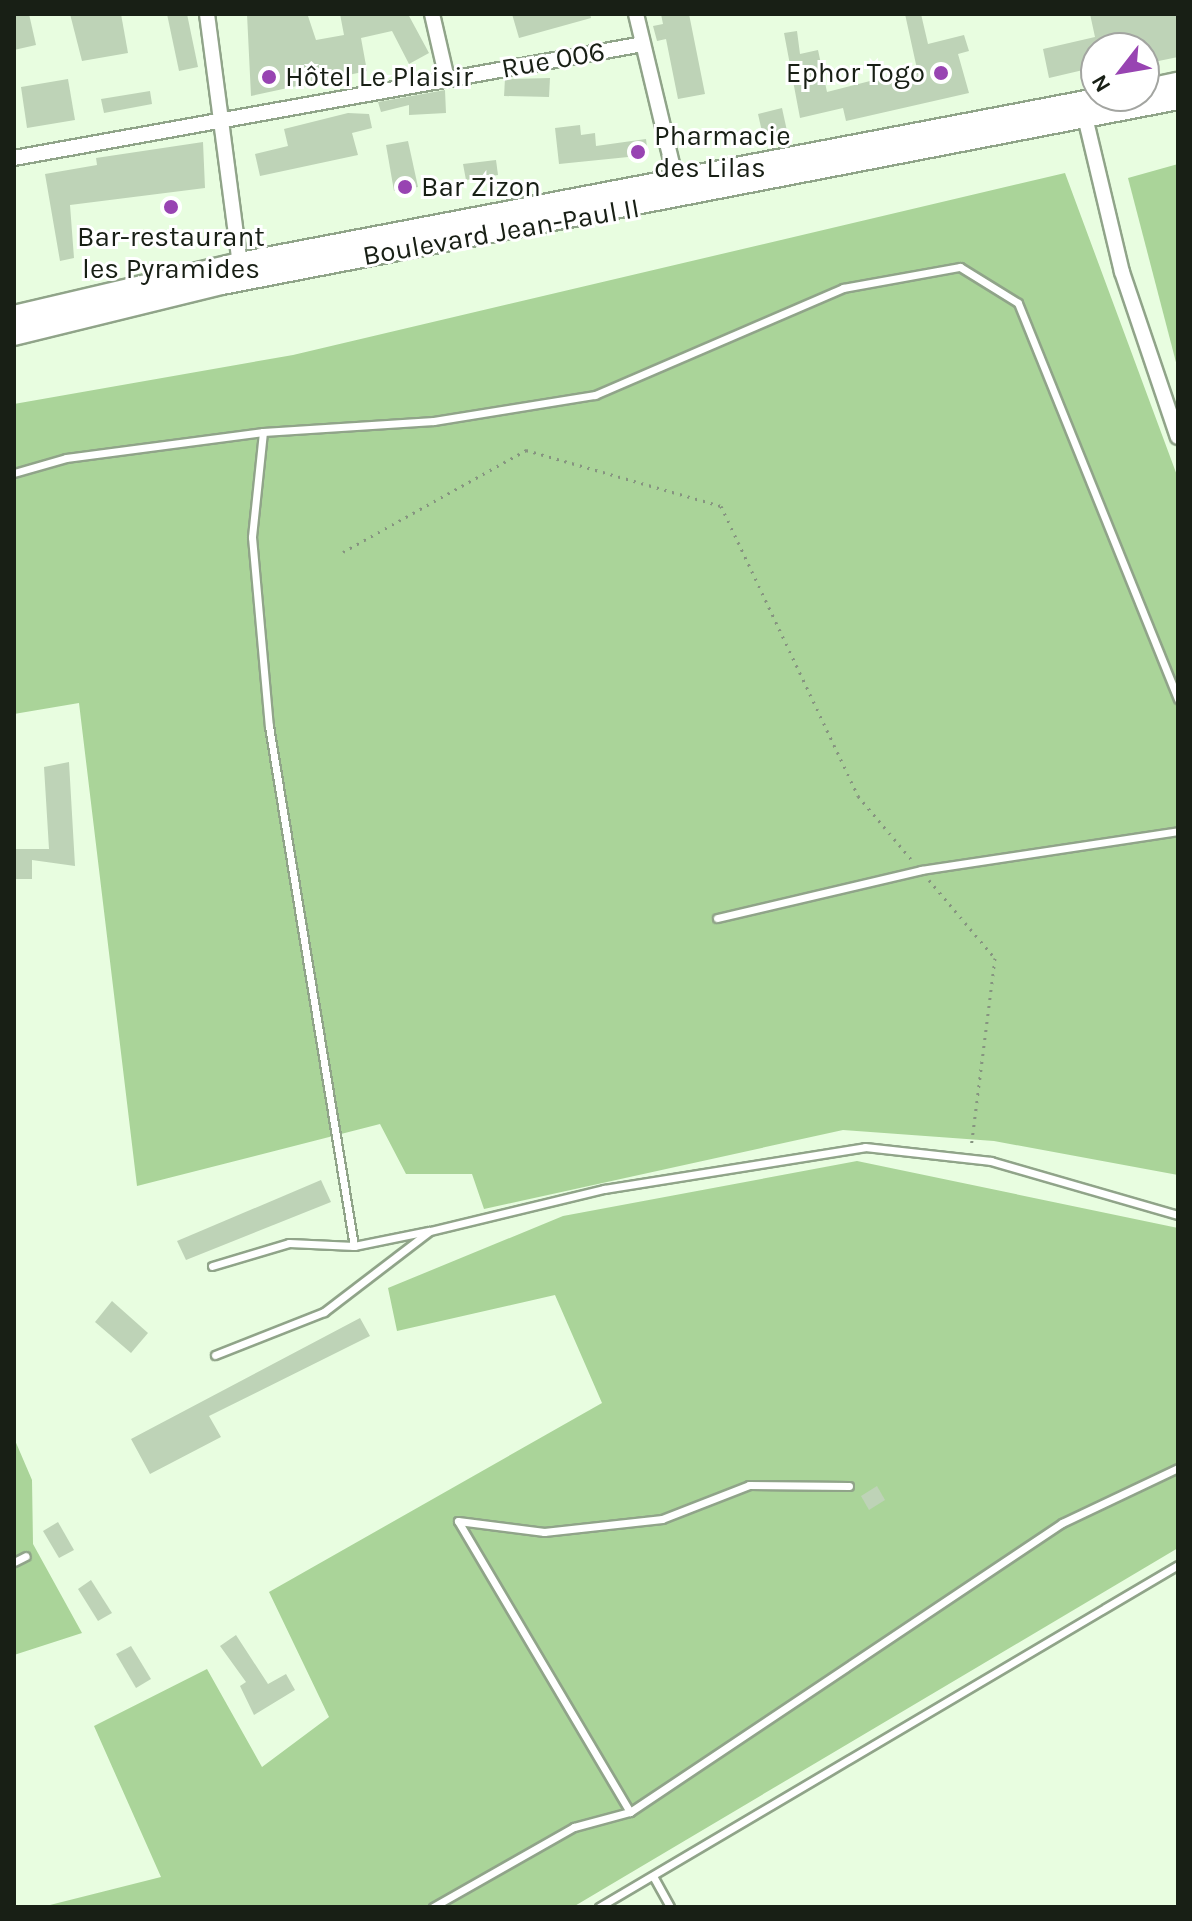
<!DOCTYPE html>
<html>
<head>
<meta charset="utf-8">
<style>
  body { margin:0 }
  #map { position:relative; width:1192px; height:1921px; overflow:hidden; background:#e8fde0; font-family:Karla,sans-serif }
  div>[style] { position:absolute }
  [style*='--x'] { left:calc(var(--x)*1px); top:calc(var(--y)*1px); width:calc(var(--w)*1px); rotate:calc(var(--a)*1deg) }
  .green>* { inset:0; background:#aad499 }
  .building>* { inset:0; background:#bed3b7 }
  .path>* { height:3px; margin-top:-1.5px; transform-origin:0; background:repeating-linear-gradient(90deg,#869480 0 2px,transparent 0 8px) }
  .roads { filter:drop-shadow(2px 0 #90a489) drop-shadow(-2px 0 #90a489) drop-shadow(0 2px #90a489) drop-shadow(0 -2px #90a489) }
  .lane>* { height:7px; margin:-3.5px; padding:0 3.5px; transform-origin:3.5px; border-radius:3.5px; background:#fff }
  .street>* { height:14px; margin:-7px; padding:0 7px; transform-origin:7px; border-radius:7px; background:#fff }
  .secondary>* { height:20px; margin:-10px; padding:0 10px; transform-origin:10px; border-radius:10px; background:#fff }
  .dots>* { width:22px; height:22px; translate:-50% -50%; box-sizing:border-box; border:4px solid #fff; border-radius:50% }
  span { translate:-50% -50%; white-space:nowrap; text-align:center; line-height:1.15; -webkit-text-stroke:6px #fff; paint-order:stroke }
  .street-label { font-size:28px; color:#181f15 }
  .poi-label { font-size:28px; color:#181f15 }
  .right { translate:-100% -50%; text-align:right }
  .left { translate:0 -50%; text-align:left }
  .frame { position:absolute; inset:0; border:16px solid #181f15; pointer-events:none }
  .north { position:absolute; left:1080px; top:32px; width:80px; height:80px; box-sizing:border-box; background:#fff; border:2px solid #a3a5a1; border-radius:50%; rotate:239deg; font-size:22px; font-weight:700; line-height:32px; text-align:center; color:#181f15 }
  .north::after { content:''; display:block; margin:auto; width:28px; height:36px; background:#9844b2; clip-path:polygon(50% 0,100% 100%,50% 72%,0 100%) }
</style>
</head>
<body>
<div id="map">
  <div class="green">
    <div style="clip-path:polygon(1178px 164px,1178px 370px,1128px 178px)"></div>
    <div style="clip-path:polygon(1065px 173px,1178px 478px,1178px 1175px,994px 1141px,843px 1130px,484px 1209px,472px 1174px,406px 1174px,380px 1124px,137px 1186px,79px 703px,14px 714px,14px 404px,293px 355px)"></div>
    <div style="clip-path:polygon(857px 1161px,1178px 1228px,1178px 1548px,573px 1907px,42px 1907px,161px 1877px,94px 1726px,207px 1669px,262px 1767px,329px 1717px,269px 1592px,602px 1403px,555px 1295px,397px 1331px,388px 1288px,563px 1216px)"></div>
    <div style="clip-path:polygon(14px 1438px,32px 1480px,33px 1544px,82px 1633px,14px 1655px)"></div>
  </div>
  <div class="building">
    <div style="clip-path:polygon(14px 14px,29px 14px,36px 45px,14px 50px)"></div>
    <div style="clip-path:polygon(70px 14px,121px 14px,128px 53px,82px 61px)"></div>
    <div style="clip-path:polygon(167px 14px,187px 14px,198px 67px,179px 71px)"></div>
    <div style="clip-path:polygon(247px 14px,308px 16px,316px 40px,344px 35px,340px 14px,408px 14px,429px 53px,409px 64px,392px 31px,361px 38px,367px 71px,251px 96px)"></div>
    <div style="clip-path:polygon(512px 14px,590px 14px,591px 18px,519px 38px)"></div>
    <div style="clip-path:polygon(661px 14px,689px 14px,705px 94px,678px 99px,666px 39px,657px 41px,653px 26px,663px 24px)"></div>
    <div style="clip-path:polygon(905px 14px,921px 14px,928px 44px,964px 35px,969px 51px,958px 54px,969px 93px,846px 121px,843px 108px,800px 118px,784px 33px,797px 31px,800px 54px,818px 50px,827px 92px,917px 69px)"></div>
    <div style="clip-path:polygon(1090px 14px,1178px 14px,1178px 57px,1144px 64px,1144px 48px,1098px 48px,1096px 40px,1096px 67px,1049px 78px,1043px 49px,1095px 37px)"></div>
    <div style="clip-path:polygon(550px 78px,549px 97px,504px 96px,505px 79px)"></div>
    <div style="clip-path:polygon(68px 79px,75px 120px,27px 128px,21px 87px)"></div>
    <div style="clip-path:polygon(445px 90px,446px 113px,409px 115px,409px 105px,381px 112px,378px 102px)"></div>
    <div style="clip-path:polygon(150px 91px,152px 104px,104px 113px,101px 99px)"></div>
    <div style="clip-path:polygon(782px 108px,787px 131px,763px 136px,758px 114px)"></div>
    <div style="clip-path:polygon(348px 113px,369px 114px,372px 128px,352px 133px,358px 155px,260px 176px,255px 154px,288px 146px,284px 129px)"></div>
    <div style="clip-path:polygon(580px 125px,581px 135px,595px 133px,596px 146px,646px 139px,648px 155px,559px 164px,555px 128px)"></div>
    <div style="clip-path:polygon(408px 141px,418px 187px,394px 191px,386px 145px)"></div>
    <div style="clip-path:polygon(203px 142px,205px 188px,70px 205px,74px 258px,60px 261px,45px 174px,97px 165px,96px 158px)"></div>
    <div style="clip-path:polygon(496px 160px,498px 175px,466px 180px,463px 164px)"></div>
    <div style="clip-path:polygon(69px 762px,75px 866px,32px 860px,32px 879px,14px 879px,14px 849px,49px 849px,44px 767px)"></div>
    <div style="clip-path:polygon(321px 1180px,331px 1202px,186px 1260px,177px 1241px)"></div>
    <div style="clip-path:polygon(112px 1301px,148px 1333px,131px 1353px,95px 1322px)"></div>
    <div style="clip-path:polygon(360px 1318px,370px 1336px,209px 1416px,221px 1437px,150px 1474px,131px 1439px)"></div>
    <div style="clip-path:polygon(877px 1486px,885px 1500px,869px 1510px,861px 1496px)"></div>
    <div style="clip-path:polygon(58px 1522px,74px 1550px,59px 1558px,43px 1531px)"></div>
    <div style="clip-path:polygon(91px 1580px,112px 1613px,98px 1621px,78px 1589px)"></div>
    <div style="clip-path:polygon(236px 1635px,268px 1684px,286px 1674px,295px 1690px,254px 1715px,240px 1686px,246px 1682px,220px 1646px)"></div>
    <div style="clip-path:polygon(131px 1646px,151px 1679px,136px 1688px,116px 1654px)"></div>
  </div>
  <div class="path">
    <div style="--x:343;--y:552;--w:210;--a:-29.1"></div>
    <div style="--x:526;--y:450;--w:203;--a:16"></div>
    <div style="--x:721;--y:506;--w:321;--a:64.7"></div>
    <div style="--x:858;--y:796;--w:82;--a:49.9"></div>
    <div style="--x:929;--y:880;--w:102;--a:49.8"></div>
    <div style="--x:995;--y:958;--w:191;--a:97.2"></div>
  </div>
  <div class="roads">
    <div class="lane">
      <div style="--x:263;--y:432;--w:106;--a:96"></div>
      <div style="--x:252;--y:537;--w:190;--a:84.9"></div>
      <div style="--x:269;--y:726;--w:527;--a:80.72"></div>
      <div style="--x:14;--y:473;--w:54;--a:-16.1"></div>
      <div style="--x:66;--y:458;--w:199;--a:-7.5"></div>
      <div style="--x:263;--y:432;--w:171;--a:-3.7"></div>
      <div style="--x:434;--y:421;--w:163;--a:-9.2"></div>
      <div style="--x:595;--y:395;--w:270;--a:-23.3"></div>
      <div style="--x:843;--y:288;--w:119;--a:-10.2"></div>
      <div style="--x:960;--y:267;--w:68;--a:31.8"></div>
      <div style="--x:1018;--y:303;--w:427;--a:68"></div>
      <div style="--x:717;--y:918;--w:210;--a:-13.2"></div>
      <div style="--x:921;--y:870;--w:260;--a:-8.6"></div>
      <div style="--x:212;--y:1266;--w:80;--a:-16.6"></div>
      <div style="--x:289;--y:1243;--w:65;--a:2.6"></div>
      <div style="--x:354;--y:1246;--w:76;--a:-11.5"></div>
      <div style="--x:215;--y:1355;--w:117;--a:-21.5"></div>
      <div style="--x:324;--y:1312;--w:133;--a:-37.4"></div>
      <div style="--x:430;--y:1231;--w:179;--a:-13.6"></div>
      <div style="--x:604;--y:1189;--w:264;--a:-9.1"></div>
      <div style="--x:865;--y:1147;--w:127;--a:6.3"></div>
      <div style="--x:991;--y:1161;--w:195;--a:16.1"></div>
      <div style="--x:14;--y:1562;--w:13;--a:-27"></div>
      <div style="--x:630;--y:1812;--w:338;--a:-120.6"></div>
      <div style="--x:458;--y:1521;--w:87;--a:7.3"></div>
      <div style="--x:544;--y:1532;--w:119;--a:-6.3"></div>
      <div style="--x:662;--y:1519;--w:93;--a:-21.3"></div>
      <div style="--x:749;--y:1485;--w:100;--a:0.6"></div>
      <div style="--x:653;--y:1876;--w:35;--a:61"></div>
      <div style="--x:433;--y:1907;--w:162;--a:-29.6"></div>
      <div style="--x:574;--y:1827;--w:58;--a:-15"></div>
      <div style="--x:630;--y:1812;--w:520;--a:-33.78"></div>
      <div style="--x:1062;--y:1523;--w:128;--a:-25.4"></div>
      <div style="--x:599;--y:1907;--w:672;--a:-30.57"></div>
    </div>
    <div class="street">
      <div style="--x:207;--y:14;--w:251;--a:82.5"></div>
      <div style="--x:432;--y:14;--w:67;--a:77"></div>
      <div style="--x:636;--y:14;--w:171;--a:76.5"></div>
      <div style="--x:1085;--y:117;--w:159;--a:76.6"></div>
      <div style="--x:1122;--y:272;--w:174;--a:71.3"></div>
      <div style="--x:14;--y:158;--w:639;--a:-10.27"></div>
    </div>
    <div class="secondary">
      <div style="--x:1144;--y:90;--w:35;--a:-12"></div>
      <div style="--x:14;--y:316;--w:232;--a:-13.2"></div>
      <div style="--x:240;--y:263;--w:888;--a:-10.84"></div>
      <div style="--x:14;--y:335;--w:214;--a:-13.8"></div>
      <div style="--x:222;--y:284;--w:974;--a:-10.95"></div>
    </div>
  </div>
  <div class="dots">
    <div style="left:941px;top:73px;background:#9844b2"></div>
    <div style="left:269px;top:77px;background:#9844b2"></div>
    <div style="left:638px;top:152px;background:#9844b2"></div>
    <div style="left:405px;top:187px;background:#9844b2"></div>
    <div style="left:171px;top:207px;background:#9844b2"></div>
  </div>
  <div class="street-label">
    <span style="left:553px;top:60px;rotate:-10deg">Rue 006</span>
    <span style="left:501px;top:232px;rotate:-10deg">Boulevard Jean-Paul II</span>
  </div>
  <div class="poi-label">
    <span class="right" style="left:925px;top:73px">Ephor Togo</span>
    <span class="left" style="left:285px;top:77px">Hôtel Le Plaisir</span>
    <span class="left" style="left:654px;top:152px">Pharmacie<br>des Lilas</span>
    <span class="left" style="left:421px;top:187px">Bar Zizon</span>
    <span style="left:171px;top:253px">Bar-restaurant<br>les Pyramides</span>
  </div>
  <div class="frame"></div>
  <div class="north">N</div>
</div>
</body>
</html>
